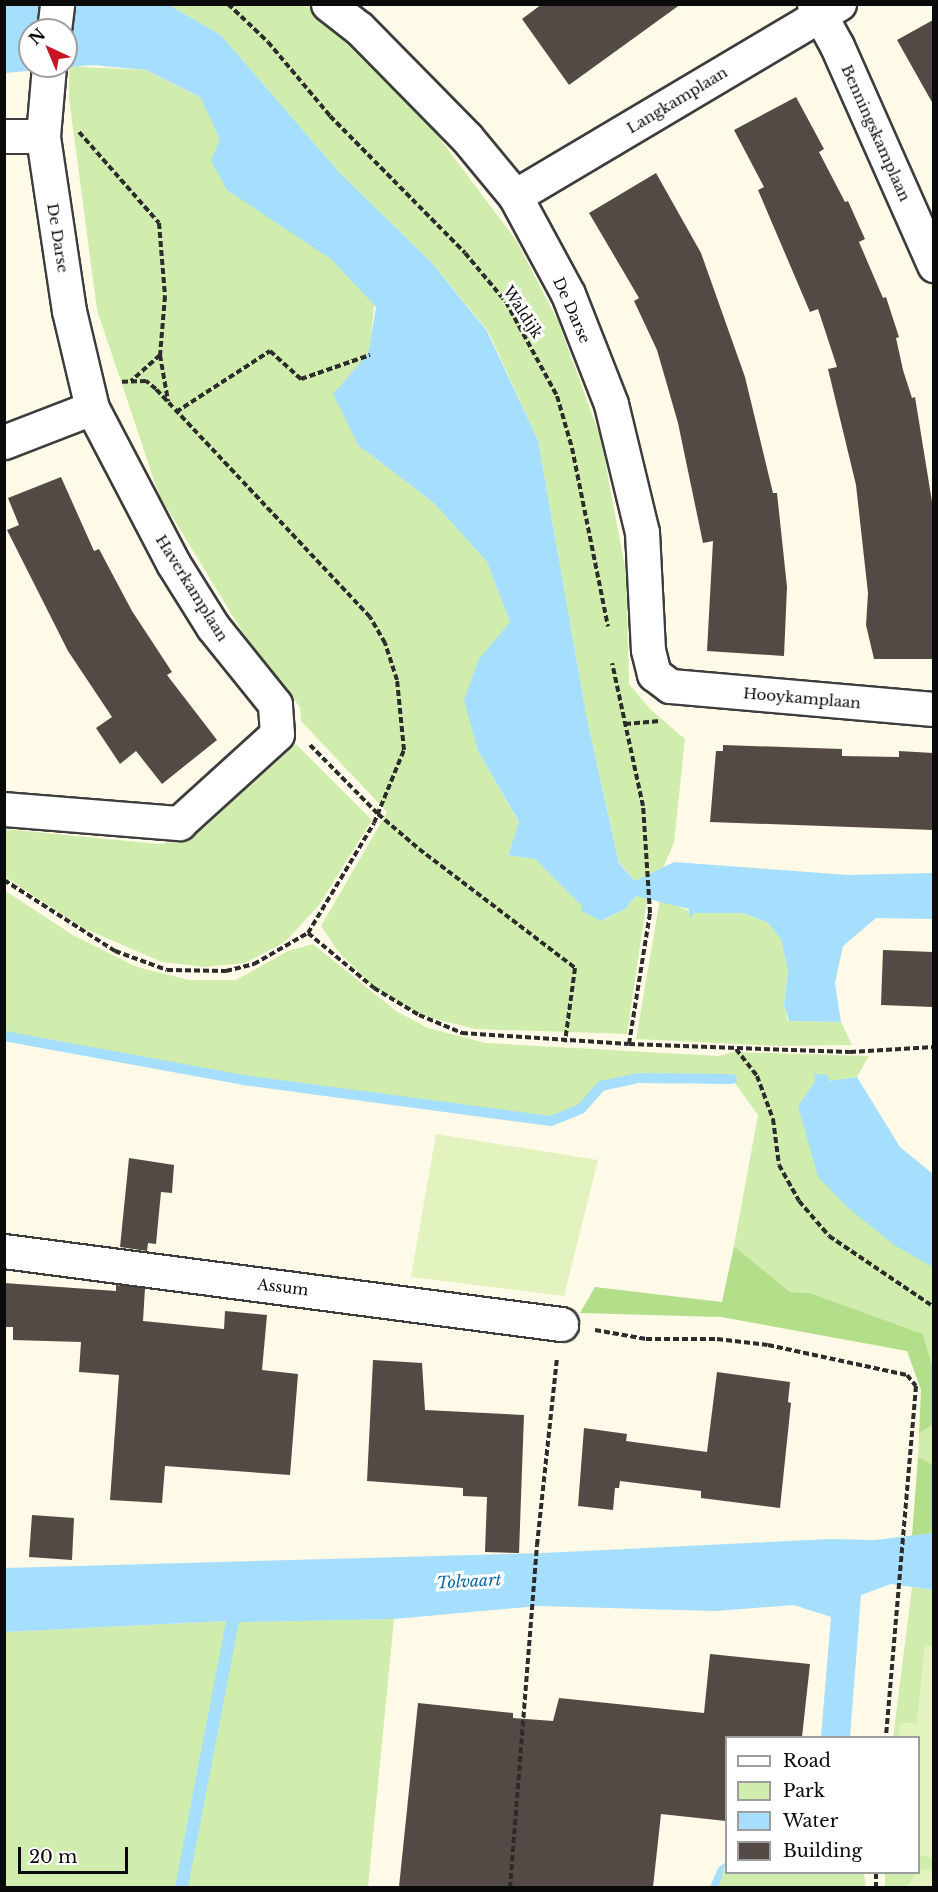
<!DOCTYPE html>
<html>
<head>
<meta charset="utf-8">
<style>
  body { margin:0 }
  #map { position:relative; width:938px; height:1892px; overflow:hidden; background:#fff9e7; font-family:"Libre Baskerville",serif }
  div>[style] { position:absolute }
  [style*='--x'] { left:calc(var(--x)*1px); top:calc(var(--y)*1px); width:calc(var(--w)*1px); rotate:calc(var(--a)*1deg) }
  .green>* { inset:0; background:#d0edad }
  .forest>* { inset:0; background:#b3df8b }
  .pitch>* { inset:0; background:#e3f3c0 }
  .water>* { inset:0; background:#a5dffd }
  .stream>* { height:10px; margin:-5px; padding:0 5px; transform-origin:5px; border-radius:5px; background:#a5dffd }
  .building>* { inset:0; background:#544a45 }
  .path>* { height:4px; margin-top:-2px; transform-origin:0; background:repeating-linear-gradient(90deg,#2c2c2c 0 6px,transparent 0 9px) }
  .roads { filter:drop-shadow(2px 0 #3d3d3d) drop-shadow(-2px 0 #3d3d3d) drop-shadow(0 2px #3d3d3d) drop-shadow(0 -2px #3d3d3d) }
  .street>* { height:33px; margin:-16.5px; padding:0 16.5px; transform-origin:16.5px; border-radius:16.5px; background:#fff }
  span { translate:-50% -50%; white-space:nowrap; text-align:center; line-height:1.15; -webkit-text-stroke:6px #fff; paint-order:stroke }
  .street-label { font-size:15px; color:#0a0a0a }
  .water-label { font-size:16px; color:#0866a7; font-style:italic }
  .frame { position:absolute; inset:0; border:6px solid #0a0a0a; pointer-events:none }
  .legend { position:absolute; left:725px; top:1736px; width:195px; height:138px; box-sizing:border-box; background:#fff; border:2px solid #9d9d9d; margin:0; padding:8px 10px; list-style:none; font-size:18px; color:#0a0a0a }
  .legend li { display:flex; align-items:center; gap:12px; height:30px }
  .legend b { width:30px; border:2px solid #9d9d9d }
  .north { position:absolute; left:18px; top:18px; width:60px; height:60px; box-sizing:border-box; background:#fff; border:2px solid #9d9d9d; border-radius:50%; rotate:316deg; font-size:16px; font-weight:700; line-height:24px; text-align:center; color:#0a0a0a }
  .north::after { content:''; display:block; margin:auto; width:21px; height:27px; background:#c71523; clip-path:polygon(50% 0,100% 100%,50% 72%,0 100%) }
  .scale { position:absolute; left:18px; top:1847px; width:110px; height:27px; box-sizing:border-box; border:3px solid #0a0a0a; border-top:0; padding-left:8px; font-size:18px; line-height:21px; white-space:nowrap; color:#0a0a0a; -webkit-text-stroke:4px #fff; paint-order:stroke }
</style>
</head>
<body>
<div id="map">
  <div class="green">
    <div style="clip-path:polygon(169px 5px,310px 5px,404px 91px,516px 240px,559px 323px,601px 439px,626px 573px,629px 684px,651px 710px,685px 739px,674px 843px,646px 906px,627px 1034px,475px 1029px,419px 1015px,374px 988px,337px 950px,321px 926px,387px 812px,301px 721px,300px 707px,256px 654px,159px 495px,97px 310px,69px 98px,69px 53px,80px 67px,146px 70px,200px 97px,305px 232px,375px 300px,358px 445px,434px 503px,487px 562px,510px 622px,478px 751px,519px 823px,508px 855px,535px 859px,602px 921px,625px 909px,636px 896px,635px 881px,619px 862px,587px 719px,538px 440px,488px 331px,431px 262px,339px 172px,221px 35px)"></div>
    <div style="clip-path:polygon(296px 744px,372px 820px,319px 905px,285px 942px,245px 963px,205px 967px,162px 962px,83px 928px,5px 877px,5px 829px,159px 844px,180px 841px,203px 829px)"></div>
    <div style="clip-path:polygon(4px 890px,73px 935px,137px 967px,189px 980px,236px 980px,288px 951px,313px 944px,396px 1011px,428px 1028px,486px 1043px,719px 1056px,733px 1052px,869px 1056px,857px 1077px,828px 1081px,814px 1074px,933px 1241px,933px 1369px,923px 1334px,810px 1293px,790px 1292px,734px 1246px,758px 1115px,732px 1079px,637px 1078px,601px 1086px,581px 1109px,551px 1121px,243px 1080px,5px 1036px)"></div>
    <div style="clip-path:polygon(660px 899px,694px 913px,743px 913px,767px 922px,781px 939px,788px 972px,784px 1005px,788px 1021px,841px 1022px,852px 1045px,779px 1046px,636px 1039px)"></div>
    <div style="clip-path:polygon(933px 1425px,933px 1465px,918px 1457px,919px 1433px)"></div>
    <div style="clip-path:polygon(912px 1587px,933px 1590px,933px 1647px,925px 1646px,917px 1724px,901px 1723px,899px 1737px,893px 1738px)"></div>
    <div style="clip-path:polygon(394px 1619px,368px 1887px,5px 1887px,4px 1632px,226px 1621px)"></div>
    <div style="clip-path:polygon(918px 1855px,933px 1857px,933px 1869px,919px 1871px)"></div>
    <div style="clip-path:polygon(726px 1868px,726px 1872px,864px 1873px,866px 1887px,719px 1887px,718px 1880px)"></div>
    <div style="clip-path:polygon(885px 1873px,917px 1873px,906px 1888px,885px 1887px)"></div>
  </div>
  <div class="forest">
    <div style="clip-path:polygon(734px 1246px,790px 1292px,810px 1293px,923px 1334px,933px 1369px,933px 1425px,919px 1433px,921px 1390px,907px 1351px,721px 1317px,580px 1313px,595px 1287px,722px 1302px)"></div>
    <div style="clip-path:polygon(918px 1457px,933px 1465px,933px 1533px,912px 1536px)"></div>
  </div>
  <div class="pitch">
    <div style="clip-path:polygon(436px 1134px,598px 1160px,564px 1296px,411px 1277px)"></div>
    <div style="clip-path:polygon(925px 1645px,934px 1647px,933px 1857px,919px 1855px,918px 1738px,899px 1737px,901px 1723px,917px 1724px)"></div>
    <div style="clip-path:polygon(933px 1869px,933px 1887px,906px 1887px,919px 1871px)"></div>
  </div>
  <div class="water">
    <div style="clip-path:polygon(evenodd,5px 5px,169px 5px,221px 35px,339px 172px,431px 262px,487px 331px,538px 440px,587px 719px,619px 863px,635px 881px,674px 862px,847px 875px,933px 873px,933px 919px,876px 918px,843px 946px,835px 983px,841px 1022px,789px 1021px,784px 1005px,788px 972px,781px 939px,767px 922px,743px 913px,694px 913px,690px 919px,689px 909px,636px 896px,625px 909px,601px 921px,581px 911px,581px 905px,535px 859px,508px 855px,519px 822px,478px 751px,464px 700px,479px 659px,510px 622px,487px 562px,434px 503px,358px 445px,333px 394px,368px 354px,376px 307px,331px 259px,227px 190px,211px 161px,220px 139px,200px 97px,146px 70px,92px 65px,5px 73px,5px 5px,30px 30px,66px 30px,66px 66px,30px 66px,30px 30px)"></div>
    <div style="clip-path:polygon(814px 1074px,828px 1075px,829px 1081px,857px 1077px,900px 1147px,933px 1174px,933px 1267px,894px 1245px,847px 1207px,818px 1177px,798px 1106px,815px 1082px)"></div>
    <div style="clip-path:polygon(933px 1533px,933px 1590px,891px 1584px,861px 1595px,850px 1737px,821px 1737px,831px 1617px,794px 1605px,715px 1611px,539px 1606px,394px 1619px,239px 1622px,188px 1887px,175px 1887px,226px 1621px,5px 1632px,5px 1568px,542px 1553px,830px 1539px,875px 1540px)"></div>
    <div style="clip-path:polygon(726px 1862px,719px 1887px,710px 1887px,718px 1868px)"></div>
  </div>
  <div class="stream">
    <div style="--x:4;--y:1036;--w:243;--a:10.4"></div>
    <div style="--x:243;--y:1080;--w:311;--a:7.6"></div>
    <div style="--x:551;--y:1121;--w:32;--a:-22"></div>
    <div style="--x:581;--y:1109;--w:30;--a:-49"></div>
    <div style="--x:601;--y:1086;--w:38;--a:-12"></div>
    <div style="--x:638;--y:1078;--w:94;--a:0.6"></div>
  </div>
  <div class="building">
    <div style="clip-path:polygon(542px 4px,681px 4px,569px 85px,522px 19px)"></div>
    <div style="clip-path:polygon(933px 20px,933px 104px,897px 40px)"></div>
    <div style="clip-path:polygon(796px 97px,824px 149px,819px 152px,845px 202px,848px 201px,865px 239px,859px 242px,883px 298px,886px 297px,899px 337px,896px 338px,903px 370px,912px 398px,915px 397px,933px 508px,933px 659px,874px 659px,866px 625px,868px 593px,856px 485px,828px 369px,837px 367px,818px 309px,810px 312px,758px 190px,764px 187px,734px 130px)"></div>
    <div style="clip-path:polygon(656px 173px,701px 253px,745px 377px,773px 493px,777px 493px,787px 587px,784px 656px,707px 651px,713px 541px,703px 543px,678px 423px,657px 350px,634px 301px,639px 298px,589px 213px)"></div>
    <div style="clip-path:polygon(61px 477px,94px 551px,99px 549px,132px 611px,172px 672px,167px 675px,217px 740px,162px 784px,136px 751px,120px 764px,96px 728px,112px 717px,68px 651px,7px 530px,19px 525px,8px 498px)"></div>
    <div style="clip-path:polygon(723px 745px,842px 749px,842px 756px,899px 757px,899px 751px,933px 753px,933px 830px,710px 822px,716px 751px,723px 751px)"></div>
    <div style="clip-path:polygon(883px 950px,933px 952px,933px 1007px,881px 1005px)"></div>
    <div style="clip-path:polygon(129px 1158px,174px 1165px,172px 1193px,161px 1192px,156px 1244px,148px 1243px,147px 1251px,120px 1247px)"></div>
    <div style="clip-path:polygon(4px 1283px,116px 1291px,116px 1285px,145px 1288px,143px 1321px,224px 1329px,225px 1311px,267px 1315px,262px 1370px,298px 1374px,290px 1475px,165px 1466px,162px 1503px,110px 1500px,119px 1375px,79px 1372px,81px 1342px,13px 1340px,13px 1327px,4px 1327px)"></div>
    <div style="clip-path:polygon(373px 1360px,422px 1363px,425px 1410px,524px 1415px,519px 1553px,485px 1552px,487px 1497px,463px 1496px,463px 1488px,367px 1481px)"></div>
    <div style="clip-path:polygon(717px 1372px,790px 1382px,788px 1402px,791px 1403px,780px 1508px,701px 1498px,701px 1491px,620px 1481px,619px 1488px,615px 1488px,613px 1510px,578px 1506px,584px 1428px,627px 1434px,626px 1441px,707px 1452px)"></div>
    <div style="clip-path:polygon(32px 1515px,74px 1518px,72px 1560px,29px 1557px)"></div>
    <div style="clip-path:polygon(710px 1654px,810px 1664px,802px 1737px,726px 1737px,726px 1821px,661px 1814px,653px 1887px,399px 1887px,418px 1703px,513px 1713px,513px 1718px,553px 1721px,559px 1698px,704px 1713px)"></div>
  </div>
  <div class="path">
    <div style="--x:228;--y:4;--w:55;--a:43.5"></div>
    <div style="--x:268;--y:42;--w:97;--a:50"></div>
    <div style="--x:330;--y:116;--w:192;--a:45.4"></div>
    <div style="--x:465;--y:253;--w:64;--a:50.1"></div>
    <div style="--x:506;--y:302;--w:107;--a:61.5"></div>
    <div style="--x:557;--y:396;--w:54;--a:73.9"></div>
    <div style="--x:572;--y:448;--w:182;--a:78.6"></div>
    <div style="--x:79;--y:132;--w:121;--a:48.7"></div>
    <div style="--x:159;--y:223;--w:73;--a:85.3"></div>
    <div style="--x:165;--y:296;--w:59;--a:94.8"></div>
    <div style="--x:160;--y:355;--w:39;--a:138"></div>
    <div style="--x:160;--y:355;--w:47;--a:80.1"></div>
    <div style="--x:176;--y:412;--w:112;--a:-33"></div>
    <div style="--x:270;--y:351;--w:42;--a:42.1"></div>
    <div style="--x:301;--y:379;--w:73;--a:-19.2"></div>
    <div style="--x:625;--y:724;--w:35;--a:-5"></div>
    <div style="--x:310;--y:745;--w:97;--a:45.4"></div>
    <div style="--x:378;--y:814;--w:54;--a:40.5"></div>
    <div style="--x:419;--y:849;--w:196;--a:37.3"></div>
    <div style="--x:575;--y:968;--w:75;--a:97.7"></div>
    <div style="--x:4;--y:880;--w:132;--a:32.6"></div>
    <div style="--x:115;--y:951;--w:55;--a:20.1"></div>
    <div style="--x:167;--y:970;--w:59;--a:1"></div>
    <div style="--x:226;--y:971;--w:29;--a:-14"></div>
    <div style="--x:254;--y:964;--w:62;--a:-29.9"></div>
    <div style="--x:308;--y:933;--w:128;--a:-59"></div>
    <div style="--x:374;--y:823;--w:79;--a:-67.7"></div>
    <div style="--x:404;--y:750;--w:70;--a:-95.7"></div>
    <div style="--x:397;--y:680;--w:39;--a:-108"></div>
    <div style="--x:385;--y:643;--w:30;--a:-120"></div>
    <div style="--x:370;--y:617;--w:313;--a:-133.2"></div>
    <div style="--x:156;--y:389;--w:13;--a:-141"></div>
    <div style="--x:146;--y:381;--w:24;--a:178"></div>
    <div style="--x:308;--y:933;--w:86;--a:39.8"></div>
    <div style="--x:374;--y:988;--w:52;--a:31"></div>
    <div style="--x:419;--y:1015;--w:47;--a:22.7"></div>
    <div style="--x:462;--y:1033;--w:167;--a:3.8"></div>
    <div style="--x:629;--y:1044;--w:133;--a:-80.9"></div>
    <div style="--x:650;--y:913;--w:107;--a:-93.7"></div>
    <div style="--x:643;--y:806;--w:146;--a:-102.2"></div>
    <div style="--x:629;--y:1044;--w:221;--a:2.1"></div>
    <div style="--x:850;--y:1052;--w:84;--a:-3.4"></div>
    <div style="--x:736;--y:1049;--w:34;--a:52"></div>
    <div style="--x:757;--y:1076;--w:46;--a:69.6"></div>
    <div style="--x:773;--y:1119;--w:46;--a:82.6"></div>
    <div style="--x:779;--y:1165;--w:41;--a:60.9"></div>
    <div style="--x:799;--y:1201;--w:46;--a:49.4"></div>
    <div style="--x:829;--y:1236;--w:127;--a:34.1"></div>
    <div style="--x:595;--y:1330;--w:52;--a:10"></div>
    <div style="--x:646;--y:1339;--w:71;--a:0"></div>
    <div style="--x:717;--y:1339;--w:51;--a:6.7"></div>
    <div style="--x:768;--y:1345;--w:142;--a:12.2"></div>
    <div style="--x:907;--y:1375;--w:14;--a:51"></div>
    <div style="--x:916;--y:1386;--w:353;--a:94.9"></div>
    <div style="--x:510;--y:1888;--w:344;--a:-85.5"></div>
    <div style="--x:537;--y:1545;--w:187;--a:-83.9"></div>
    <div style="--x:876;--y:1888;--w:16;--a:-90"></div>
  </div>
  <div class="roads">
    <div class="street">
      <div style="--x:328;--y:4;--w:39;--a:38"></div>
      <div style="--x:359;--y:28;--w:154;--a:45.5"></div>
      <div style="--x:467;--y:138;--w:75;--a:50.4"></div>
      <div style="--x:515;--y:196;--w:111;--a:61.6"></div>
      <div style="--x:568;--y:294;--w:118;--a:68.6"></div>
      <div style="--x:611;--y:404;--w:132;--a:76.4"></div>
      <div style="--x:642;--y:532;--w:118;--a:87.1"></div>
      <div style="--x:648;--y:650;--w:25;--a:76"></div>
      <div style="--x:654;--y:674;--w:20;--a:37"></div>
      <div style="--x:670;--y:686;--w:265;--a:5"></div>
      <div style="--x:814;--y:4;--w:48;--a:61.3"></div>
      <div style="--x:837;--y:46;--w:240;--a:66.1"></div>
      <div style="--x:54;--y:30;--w:26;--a:-83"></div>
      <div style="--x:4;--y:136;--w:39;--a:0"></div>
      <div style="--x:515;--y:196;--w:377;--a:-30.7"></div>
      <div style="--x:4;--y:442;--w:94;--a:-21.1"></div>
      <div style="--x:4;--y:809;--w:176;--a:4.6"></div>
      <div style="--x:179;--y:823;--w:132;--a:-42.2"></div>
      <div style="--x:277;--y:734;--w:30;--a:-94"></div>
      <div style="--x:275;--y:704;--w:99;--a:-128.8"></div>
      <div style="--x:213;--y:627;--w:75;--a:-122"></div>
      <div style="--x:173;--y:563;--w:175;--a:-117.6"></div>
      <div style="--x:92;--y:408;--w:100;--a:-103.3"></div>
      <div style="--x:69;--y:311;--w:177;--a:-98.5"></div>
      <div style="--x:43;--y:136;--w:70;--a:-85.1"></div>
      <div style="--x:4;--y:1251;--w:562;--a:7.47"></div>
    </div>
  </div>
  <div class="street-label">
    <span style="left:677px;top:100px;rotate:-31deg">Langkamplaan</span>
    <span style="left:876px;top:133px;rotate:66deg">Benningskamplaan</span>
    <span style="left:58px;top:238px;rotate:81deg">De Darse</span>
    <span style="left:572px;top:310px;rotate:66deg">De Darse</span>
    <span style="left:523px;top:312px;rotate:57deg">Waldijk</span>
    <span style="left:192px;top:588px;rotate:58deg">Haverkamplaan</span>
    <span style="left:802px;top:698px;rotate:5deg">Hooykamplaan</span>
    <span style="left:283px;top:1287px;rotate:7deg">Assum</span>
  </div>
  <div class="water-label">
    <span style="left:469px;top:1581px;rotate:-3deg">Tolvaart</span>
  </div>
  <div class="frame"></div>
  <ul class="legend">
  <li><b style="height:8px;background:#fff"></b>Road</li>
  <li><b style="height:16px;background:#d0edad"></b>Park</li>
  <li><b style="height:16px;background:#a5dffd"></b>Water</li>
  <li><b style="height:16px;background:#544a45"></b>Building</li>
  </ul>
  <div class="north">N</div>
  <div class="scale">20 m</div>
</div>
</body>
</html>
